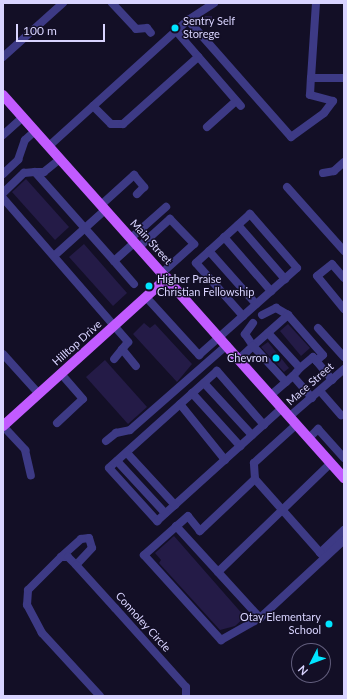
<!DOCTYPE html>
<html>
<head>
<meta charset="utf-8">
<style>
  body { margin:0 }
  #map { position:relative; width:347px; height:699px; overflow:hidden; background:#130f26; font-family:Lato,sans-serif }
  div>[style] { position:absolute }
  [style*='--x'] { left:calc(var(--x)*1px); top:calc(var(--y)*1px); width:calc(var(--w)*1px); rotate:calc(var(--a)*1deg) }
  .building>* { inset:0; background:#241b47 }
  .minor>* { height:8px; margin:-4px; padding:0 4px; transform-origin:4px; border-radius:4px; background:#3d3a85 }
  .major>* { height:10px; margin:-5px; padding:0 5px; transform-origin:5px; border-radius:5px; background:#c25bff }
  .dots>* { width:11px; height:11px; translate:-50% -50%; box-sizing:border-box; border:2px solid #130f26; border-radius:50% }
  span { translate:-50% -50%; white-space:nowrap; text-align:center; line-height:1.15; -webkit-text-stroke:3px #130f26; paint-order:stroke }
  .poi-label { font-size:11px; color:#d9d4ff }
  .left { translate:0 -50%; text-align:left }
  .right { translate:-100% -50%; text-align:right }
  .street-label { font-size:11px; color:#d9d4ff }
  .frame { position:absolute; inset:0; border:4px solid #d9d4ff; pointer-events:none }
  .north { position:absolute; left:291px; top:643px; width:40px; height:40px; box-sizing:border-box; background:#130f26; border:1px solid #625e7d; border-radius:50%; rotate:228deg; font-size:11px; font-weight:700; line-height:16px; text-align:center; color:#d9d4ff }
  .north::after { content:''; display:block; margin:auto; width:14px; height:18px; background:#00e5ff; clip-path:polygon(50% 0,100% 100%,50% 72%,0 100%) }
  .scale { position:absolute; left:16px; top:24px; width:89px; height:18px; box-sizing:border-box; border:2px solid #d9d4ff; border-top:0; padding-left:5px; font-size:12px; line-height:14px; white-space:nowrap; color:#d9d4ff; -webkit-text-stroke:3px #130f26; paint-order:stroke }
</style>
</head>
<body>
<div id="map">
  <div class="building">
    <div style="clip-path:polygon(205px 16px,212px 16px,212px 25px,200px 24px)"></div>
    <div style="clip-path:polygon(26px 179px,69px 227px,55px 240px,12px 192px)"></div>
    <div style="clip-path:polygon(84px 244px,127px 293px,113px 306px,69px 257px)"></div>
    <div style="clip-path:polygon(144px 323px,150px 328px,155px 324px,192px 364px,177px 382px,133px 334px)"></div>
    <div style="clip-path:polygon(288px 324px,310px 348px,301px 356px,280px 331px)"></div>
    <div style="clip-path:polygon(268px 342px,289px 368px,284px 372px,261px 347px)"></div>
    <div style="clip-path:polygon(105px 360px,147px 407px,128px 424px,86px 377px)"></div>
    <div style="clip-path:polygon(174px 536px,245px 617px,235px 626px,220px 630px,159px 563px,161px 560px,155px 553px)"></div>
  </div>
  <div class="minor">
    <div style="--x:112;--y:3;--w:35;--a:47"></div>
    <div style="--x:136;--y:29;--w:11;--a:-5"></div>
    <div style="--x:147;--y:28;--w:6;--a:51"></div>
    <div style="--x:188;--y:20;--w:156;--a:48.6"></div>
    <div style="--x:291;--y:137;--w:41;--a:-36"></div>
    <div style="--x:324;--y:113;--w:15;--a:-53"></div>
    <div style="--x:333;--y:101;--w:24;--a:-165"></div>
    <div style="--x:310;--y:95;--w:17;--a:-87"></div>
    <div style="--x:311;--y:78;--w:33;--a:0"></div>
    <div style="--x:176;--y:31;--w:99;--a:49.1"></div>
    <div style="--x:3;--y:57;--w:81;--a:-42"></div>
    <div style="--x:311;--y:78;--w:75;--a:-86.2"></div>
    <div style="--x:93;--y:106;--w:25;--a:45"></div>
    <div style="--x:111;--y:124;--w:12;--a:0"></div>
    <div style="--x:123;--y:124;--w:101;--a:-41.8"></div>
    <div style="--x:207;--y:127;--w:39;--a:-42"></div>
    <div style="--x:3;--y:135;--w:27;--a:-42"></div>
    <div style="--x:49;--y:146;--w:188;--a:-42.2"></div>
    <div style="--x:188;--y:20;--w:31;--a:-33"></div>
    <div style="--x:60;--y:159;--w:21;--a:141"></div>
    <div style="--x:44;--y:172;--w:9;--a:180"></div>
    <div style="--x:35;--y:172;--w:119;--a:48.4"></div>
    <div style="--x:323;--y:173;--w:11;--a:-10"></div>
    <div style="--x:334;--y:171;--w:13;--a:-42"></div>
    <div style="--x:3;--y:174;--w:21;--a:-43"></div>
    <div style="--x:18;--y:160;--w:21;--a:-71"></div>
    <div style="--x:25;--y:140;--w:13;--a:-42"></div>
    <div style="--x:287;--y:187;--w:86;--a:48.3"></div>
    <div style="--x:3;--y:193;--w:29;--a:-44"></div>
    <div style="--x:24;--y:173;--w:11;--a:-5"></div>
    <div style="--x:3;--y:198;--w:191;--a:49"></div>
    <div style="--x:128;--y:342;--w:22;--a:129"></div>
    <div style="--x:101;--y:205;--w:45;--a:-42.3"></div>
    <div style="--x:134;--y:175;--w:16;--a:50"></div>
    <div style="--x:144;--y:187;--w:10;--a:135"></div>
    <div style="--x:238;--y:225;--w:72;--a:49"></div>
    <div style="--x:224;--y:237;--w:72;--a:49"></div>
    <div style="--x:131;--y:238;--w:47;--a:-41.5"></div>
    <div style="--x:139;--y:247;--w:42;--a:-42.1"></div>
    <div style="--x:170;--y:219;--w:35;--a:46"></div>
    <div style="--x:194;--y:244;--w:43;--a:137.8"></div>
    <div style="--x:209;--y:251;--w:71;--a:48.4"></div>
    <div style="--x:54;--y:256;--w:69;--a:-42"></div>
    <div style="--x:344;--y:278;--w:18;--a:-131"></div>
    <div style="--x:332;--y:264;--w:19;--a:141"></div>
    <div style="--x:317;--y:276;--w:43;--a:50.7"></div>
    <div style="--x:134;--y:284;--w:30;--a:-131"></div>
    <div style="--x:114;--y:261;--w:28;--a:-42"></div>
    <div style="--x:146;--y:297;--w:79;--a:47.6"></div>
    <div style="--x:199;--y:355;--w:131;--a:-41.6"></div>
    <div style="--x:297;--y:268;--w:72;--a:-131"></div>
    <div style="--x:250;--y:214;--w:73;--a:137.8"></div>
    <div style="--x:196;--y:263;--w:71;--a:48.4"></div>
    <div style="--x:262;--y:315;--w:16;--a:-27"></div>
    <div style="--x:276;--y:308;--w:14;--a:30"></div>
    <div style="--x:253;--y:323;--w:14;--a:126"></div>
    <div style="--x:245;--y:334;--w:14;--a:56"></div>
    <div style="--x:253;--y:346;--w:47;--a:-41.5"></div>
    <div style="--x:288;--y:315;--w:53;--a:48.8"></div>
    <div style="--x:323;--y:355;--w:9;--a:139"></div>
    <div style="--x:318;--y:328;--w:39;--a:48"></div>
    <div style="--x:268;--y:333;--w:47;--a:47.6"></div>
    <div style="--x:300;--y:368;--w:11;--a:131"></div>
    <div style="--x:122;--y:349;--w:22;--a:51"></div>
    <div style="--x:3;--y:354;--w:54;--a:48"></div>
    <div style="--x:239;--y:359;--w:19;--a:-43"></div>
    <div style="--x:253;--y:346;--w:49;--a:47.5"></div>
    <div style="--x:300;--y:368;--w:17;--a:-40"></div>
    <div style="--x:313;--y:357;--w:30;--a:50"></div>
    <div style="--x:204;--y:383;--w:71;--a:47.3"></div>
    <div style="--x:320;--y:391;--w:32;--a:49"></div>
    <div style="--x:192;--y:393;--w:72;--a:47.8"></div>
    <div style="--x:271;--y:395;--w:29;--a:-41"></div>
    <div style="--x:293;--y:376;--w:29;--a:49"></div>
    <div style="--x:180;--y:404;--w:72;--a:51.2"></div>
    <div style="--x:290;--y:416;--w:72;--a:-41"></div>
    <div style="--x:57;--y:423;--w:35;--a:-43"></div>
    <div style="--x:83;--y:399;--w:33;--a:-131"></div>
    <div style="--x:264;--y:425;--w:72;--a:-131"></div>
    <div style="--x:217;--y:371;--w:145;--a:138.1"></div>
    <div style="--x:109;--y:468;--w:72;--a:47.8"></div>
    <div style="--x:157;--y:521;--w:169;--a:-42.1"></div>
    <div style="--x:3;--y:426;--w:33;--a:47"></div>
    <div style="--x:25;--y:450;--w:26;--a:77"></div>
    <div style="--x:309;--y:438;--w:13;--a:-45"></div>
    <div style="--x:318;--y:429;--w:39;--a:48"></div>
    <div style="--x:106;--y:441;--w:13;--a:-39"></div>
    <div style="--x:116;--y:433;--w:14;--a:-12"></div>
    <div style="--x:130;--y:430;--w:129;--a:-41.2"></div>
    <div style="--x:127;--y:453;--w:71;--a:47.3"></div>
    <div style="--x:117;--y:461;--w:71;--a:47.3"></div>
    <div style="--x:255;--y:479;--w:16;--a:-94"></div>
    <div style="--x:254;--y:463;--w:58;--a:-42.2"></div>
    <div style="--x:176;--y:526;--w:62;--a:47.6"></div>
    <div style="--x:320;--y:553;--w:33;--a:-44"></div>
    <div style="--x:61;--y:557;--w:27;--a:-42"></div>
    <div style="--x:81;--y:539;--w:8;--a:-7"></div>
    <div style="--x:89;--y:538;--w:10;--a:73"></div>
    <div style="--x:92;--y:548;--w:23;--a:133"></div>
    <div style="--x:324;--y:557;--w:104;--a:-131.5"></div>
    <div style="--x:255;--y:479;--w:76;--a:136.6"></div>
    <div style="--x:200;--y:531;--w:19;--a:-129"></div>
    <div style="--x:188;--y:516;--w:59;--a:138.4"></div>
    <div style="--x:144;--y:555;--w:115;--a:47.8"></div>
    <div style="--x:221;--y:640;--w:45;--a:-29.4"></div>
    <div style="--x:260;--y:618;--w:115;--a:-42.9"></div>
    <div style="--x:260;--y:618;--w:62;--a:-132.4"></div>
    <div style="--x:218;--y:572;--w:157;--a:-44"></div>
    <div style="--x:100;--y:696;--w:86;--a:-132.6"></div>
    <div style="--x:42;--y:633;--w:32;--a:-118"></div>
    <div style="--x:27;--y:605;--w:15;--a:-86"></div>
    <div style="--x:28;--y:590;--w:47;--a:-45"></div>
    <div style="--x:61;--y:557;--w:7;--a:0"></div>
    <div style="--x:68;--y:557;--w:11;--a:45"></div>
    <div style="--x:76;--y:565;--w:58;--a:47.8"></div>
    <div style="--x:115;--y:608;--w:106;--a:48.1"></div>
    <div style="--x:186;--y:687;--w:9;--a:90"></div>
  </div>
  <div class="major">
    <div style="--x:3;--y:95;--w:513;--a:48.32"></div>
    <div style="--x:3;--y:426;--w:221;--a:-42.1"></div>
  </div>
  <div class="dots">
    <div style="left:175px;top:28px;background:#00e5ff"></div>
    <div style="left:149px;top:286px;background:#00e5ff"></div>
    <div style="left:276px;top:358px;background:#00e5ff"></div>
    <div style="left:329px;top:624px;background:#00e5ff"></div>
  </div>
  <div class="poi-label">
    <span class="left" style="left:183px;top:28px">Sentry Self<br>Storege</span>
    <span class="left" style="left:157px;top:286px">Higher Praise<br>Christian Fellowship</span>
    <span class="right" style="left:268px;top:358px">Chevron</span>
    <span class="right" style="left:321px;top:624px">Otay Elementary<br>School</span>
  </div>
  <div class="street-label">
    <span style="left:151px;top:242px;rotate:48deg">Main Street</span>
    <span style="left:77px;top:343px;rotate:-42deg">Hilltop Drive</span>
    <span style="left:310px;top:384px;rotate:-41deg">Mace Street</span>
    <span style="left:143px;top:622px;rotate:48deg">Connoley Circle</span>
  </div>
  <div class="frame"></div>
  <div class="north">N</div>
  <div class="scale">100 m</div>
</div>
</body>
</html>
